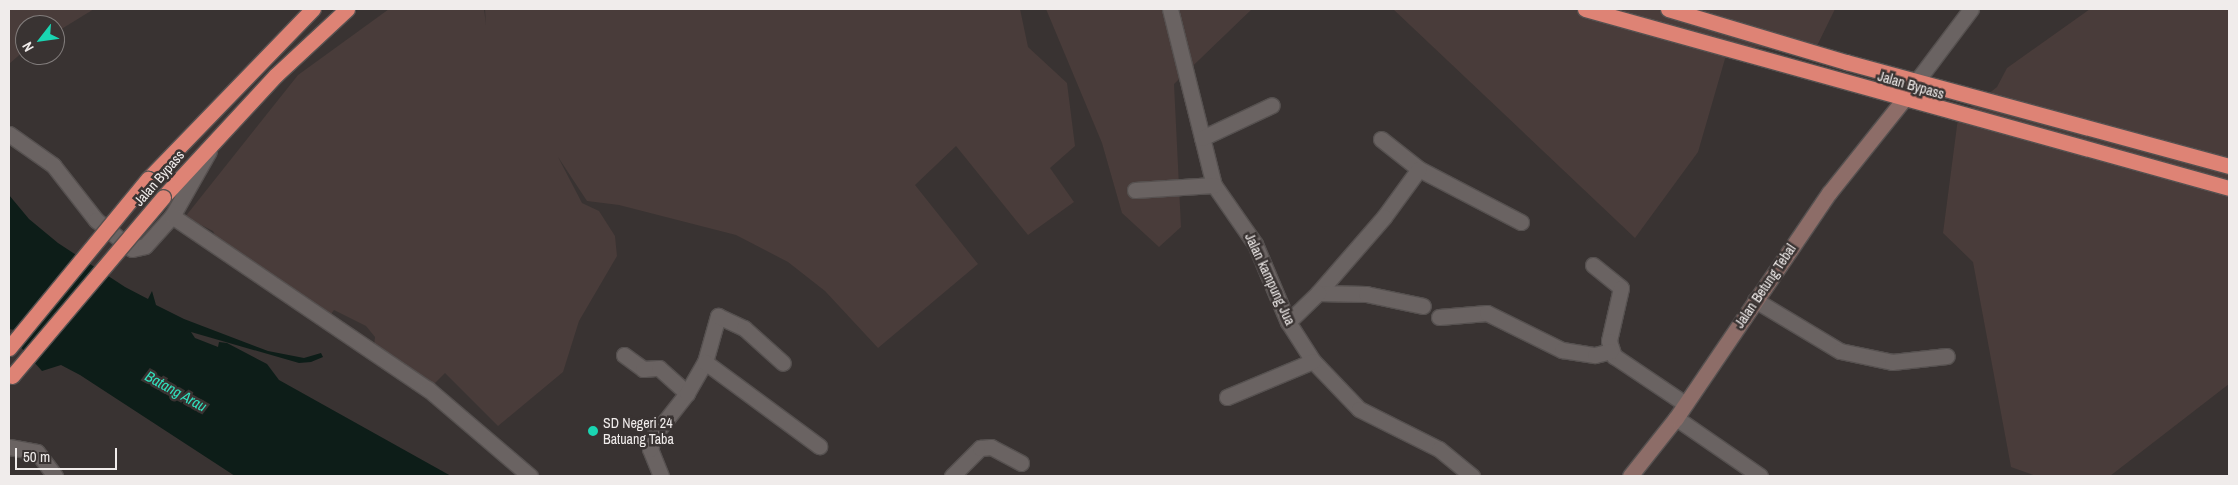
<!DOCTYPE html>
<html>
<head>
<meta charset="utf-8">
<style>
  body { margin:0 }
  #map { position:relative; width:2238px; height:485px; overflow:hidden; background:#393332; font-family:"Archivo Narrow",sans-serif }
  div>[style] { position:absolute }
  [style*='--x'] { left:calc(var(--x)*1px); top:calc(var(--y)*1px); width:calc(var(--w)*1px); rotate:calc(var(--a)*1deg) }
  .built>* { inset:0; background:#493c3a }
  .water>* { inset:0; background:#0d1d18 }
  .roads { filter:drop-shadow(1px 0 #565150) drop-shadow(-1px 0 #565150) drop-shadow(0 1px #565150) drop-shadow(0 -1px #565150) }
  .street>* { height:15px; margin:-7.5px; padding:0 7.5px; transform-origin:7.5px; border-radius:7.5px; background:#6a6362 }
  .secondary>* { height:15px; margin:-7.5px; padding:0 7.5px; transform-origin:7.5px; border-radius:7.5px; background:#8d6d68 }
  .highway>* { height:15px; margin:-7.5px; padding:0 7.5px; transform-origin:7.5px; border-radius:7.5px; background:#de8375 }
  .bridges { filter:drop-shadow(1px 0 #565150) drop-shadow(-1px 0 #565150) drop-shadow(0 1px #565150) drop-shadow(0 -1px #565150) }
  .highway-bridge>* { height:15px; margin:-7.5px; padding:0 7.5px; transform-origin:7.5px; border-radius:7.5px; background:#de8375 }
  .dots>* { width:14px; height:14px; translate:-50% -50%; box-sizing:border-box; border:2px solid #393332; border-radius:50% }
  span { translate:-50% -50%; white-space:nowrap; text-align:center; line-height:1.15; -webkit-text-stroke:5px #393332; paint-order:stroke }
  .street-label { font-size:14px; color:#f0eceb }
  .poi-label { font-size:14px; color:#f0eceb }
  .left { translate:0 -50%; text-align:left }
  .water-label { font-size:15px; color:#31e2be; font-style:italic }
  .frame { position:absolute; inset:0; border:10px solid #f0eceb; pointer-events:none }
  .north { position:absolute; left:15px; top:15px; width:50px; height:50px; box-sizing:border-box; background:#393332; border:1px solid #827d7c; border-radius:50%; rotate:240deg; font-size:14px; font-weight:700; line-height:20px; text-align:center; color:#f0eceb }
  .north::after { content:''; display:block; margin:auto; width:18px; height:22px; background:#1ad5b2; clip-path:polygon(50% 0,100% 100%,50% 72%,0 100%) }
  .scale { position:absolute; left:15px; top:448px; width:102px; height:22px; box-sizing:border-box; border:2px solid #f0eceb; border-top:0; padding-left:6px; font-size:15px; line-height:18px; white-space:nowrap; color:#f0eceb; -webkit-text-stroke:4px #393332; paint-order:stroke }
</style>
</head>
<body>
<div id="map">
  <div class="built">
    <div style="clip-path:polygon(9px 9px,94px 9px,55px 33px,55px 25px,25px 25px,25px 50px,9px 64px)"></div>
    <div style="clip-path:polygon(389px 9px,484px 9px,486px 25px,485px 9px,1020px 9px,1028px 47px,1067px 83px,1075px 146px,1050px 168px,1074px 202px,1028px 235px,956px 146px,915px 185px,978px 264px,878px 348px,825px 291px,788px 262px,736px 235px,619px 205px,587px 201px,558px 157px,582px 203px,599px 211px,615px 236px,617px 256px,579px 321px,563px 372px,498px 426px,445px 373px,431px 387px,374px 346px,375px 337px,366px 326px,334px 310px,329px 317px,220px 246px,213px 231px,185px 217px,298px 75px)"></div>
    <div style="clip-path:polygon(1046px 9px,1252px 9px,1174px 84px,1181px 227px,1159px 247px,1122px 213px,1102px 143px)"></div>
    <div style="clip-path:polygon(1393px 9px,1835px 9px,1814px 52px,1729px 45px,1698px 152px,1635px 238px)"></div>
    <div style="clip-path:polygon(2090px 9px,2229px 9px,2229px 384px,2110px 476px,2036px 476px,2011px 467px,1973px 262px,1943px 233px,1958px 118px,1997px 87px,2007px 68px)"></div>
  </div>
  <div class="water">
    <div style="clip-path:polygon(9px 195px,29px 219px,58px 243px,125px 287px,148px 299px,152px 291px,156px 305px,184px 319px,268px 351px,304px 358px,321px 353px,323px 357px,311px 362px,299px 363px,191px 332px,195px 338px,218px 347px,219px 342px,227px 343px,267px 364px,279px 380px,451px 476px,235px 476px,80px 375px,61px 365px,42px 371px,17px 343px,15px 330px,9px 329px)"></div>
  </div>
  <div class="roads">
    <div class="street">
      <div style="--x:1170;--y:9;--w:181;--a:76"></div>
      <div style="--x:1214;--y:185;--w:72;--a:55.2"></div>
      <div style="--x:1255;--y:244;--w:85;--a:67.1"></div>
      <div style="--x:1288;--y:322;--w:46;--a:57.3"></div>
      <div style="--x:1313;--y:361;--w:66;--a:46.2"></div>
      <div style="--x:1359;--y:409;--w:89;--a:26.6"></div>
      <div style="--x:1439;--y:449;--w:43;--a:39.3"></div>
      <div style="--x:1916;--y:82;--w:91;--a:-53"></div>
      <div style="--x:9;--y:134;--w:54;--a:35.2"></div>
      <div style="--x:53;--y:165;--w:70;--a:52"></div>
      <div style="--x:96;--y:220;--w:46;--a:38.9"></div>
      <div style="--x:132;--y:249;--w:13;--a:-13"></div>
      <div style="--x:145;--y:246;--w:40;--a:-48"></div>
      <div style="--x:1202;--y:138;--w:77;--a:-25.2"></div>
      <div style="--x:1381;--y:139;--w:48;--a:38.3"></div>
      <div style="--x:1419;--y:169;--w:115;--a:27.5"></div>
      <div style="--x:209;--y:151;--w:75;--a:119.6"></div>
      <div style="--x:172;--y:216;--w:309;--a:34.1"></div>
      <div style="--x:428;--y:389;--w:134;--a:40.5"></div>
      <div style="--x:1419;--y:169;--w:59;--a:126.1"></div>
      <div style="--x:1384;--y:217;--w:101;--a:131"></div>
      <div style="--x:1318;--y:293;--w:48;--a:1.2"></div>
      <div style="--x:1366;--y:294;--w:58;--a:11.9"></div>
      <div style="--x:1135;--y:190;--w:79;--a:-3.6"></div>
      <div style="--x:1593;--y:265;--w:36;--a:39"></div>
      <div style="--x:1621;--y:288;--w:54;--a:102.8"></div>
      <div style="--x:1609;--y:341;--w:16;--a:72"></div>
      <div style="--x:1614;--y:356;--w:84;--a:33.9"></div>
      <div style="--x:1755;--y:300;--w:99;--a:31"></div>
      <div style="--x:1840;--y:351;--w:53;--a:11.9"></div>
      <div style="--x:1892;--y:362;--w:55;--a:-6.2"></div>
      <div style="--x:1439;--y:317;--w:48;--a:-4.8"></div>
      <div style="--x:1487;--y:313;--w:84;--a:26.3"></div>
      <div style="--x:1562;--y:350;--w:33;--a:9"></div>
      <div style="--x:1595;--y:355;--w:16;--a:-14"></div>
      <div style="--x:1288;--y:322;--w:42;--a:-44"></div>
      <div style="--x:624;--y:355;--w:24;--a:36"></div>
      <div style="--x:643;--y:369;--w:16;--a:-4"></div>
      <div style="--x:659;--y:368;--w:38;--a:42"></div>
      <div style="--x:705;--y:362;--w:48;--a:-74.2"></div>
      <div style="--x:718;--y:316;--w:29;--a:25"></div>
      <div style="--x:744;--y:328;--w:52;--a:41.9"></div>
      <div style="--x:1227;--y:397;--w:93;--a:-22.7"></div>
      <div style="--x:1676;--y:418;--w:102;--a:34.6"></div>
      <div style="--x:9;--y:447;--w:28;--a:10"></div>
      <div style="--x:37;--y:452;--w:30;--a:53"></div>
      <div style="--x:661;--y:476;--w:29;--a:-112"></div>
      <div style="--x:650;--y:449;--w:16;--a:-72"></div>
      <div style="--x:655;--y:434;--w:52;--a:-52"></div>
      <div style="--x:687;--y:393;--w:36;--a:-60"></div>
      <div style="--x:705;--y:362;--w:142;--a:36.4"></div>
      <div style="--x:952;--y:476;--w:40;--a:-45"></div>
      <div style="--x:980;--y:448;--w:11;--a:-5"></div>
      <div style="--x:991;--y:447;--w:34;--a:28"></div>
    </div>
    <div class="secondary">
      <div style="--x:1630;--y:476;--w:74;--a:-51.6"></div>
      <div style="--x:1676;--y:418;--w:272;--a:-55.8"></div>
      <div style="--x:1829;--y:193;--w:120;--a:-51.4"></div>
    </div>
    <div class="highway">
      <div style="--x:1585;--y:9;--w:668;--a:15.53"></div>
      <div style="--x:1668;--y:9;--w:186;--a:16.6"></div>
      <div style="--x:1846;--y:62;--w:397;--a:15.2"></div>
      <div style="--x:148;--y:179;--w:237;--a:-45.9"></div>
      <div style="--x:163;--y:197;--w:166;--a:-47.2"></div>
      <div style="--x:276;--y:75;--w:97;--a:-42.9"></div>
    </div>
  </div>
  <div class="bridges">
    <div class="highway-bridge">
      <div style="--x:9;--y:348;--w:219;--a:-50.6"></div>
      <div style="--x:12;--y:376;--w:234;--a:-49.8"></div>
    </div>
  </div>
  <div class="dots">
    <div style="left:593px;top:431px;background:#1ad5b2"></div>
  </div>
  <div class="street-label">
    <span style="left:1911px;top:85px;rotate:16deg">Jalan Bypass</span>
    <span style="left:159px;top:178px;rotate:-49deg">Jalan Bypass</span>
    <span style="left:1270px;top:279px;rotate:65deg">Jalan kampung Jua</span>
    <span style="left:1765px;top:286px;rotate:-56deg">Jalan Betung Tebal</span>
  </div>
  <div class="poi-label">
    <span class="left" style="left:603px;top:431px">SD Negeri 24<br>Batuang Taba</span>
  </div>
  <div class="water-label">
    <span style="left:176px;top:391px;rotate:29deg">Batang Arau</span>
  </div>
  <div class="frame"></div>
  <div class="north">N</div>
  <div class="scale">50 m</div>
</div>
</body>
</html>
